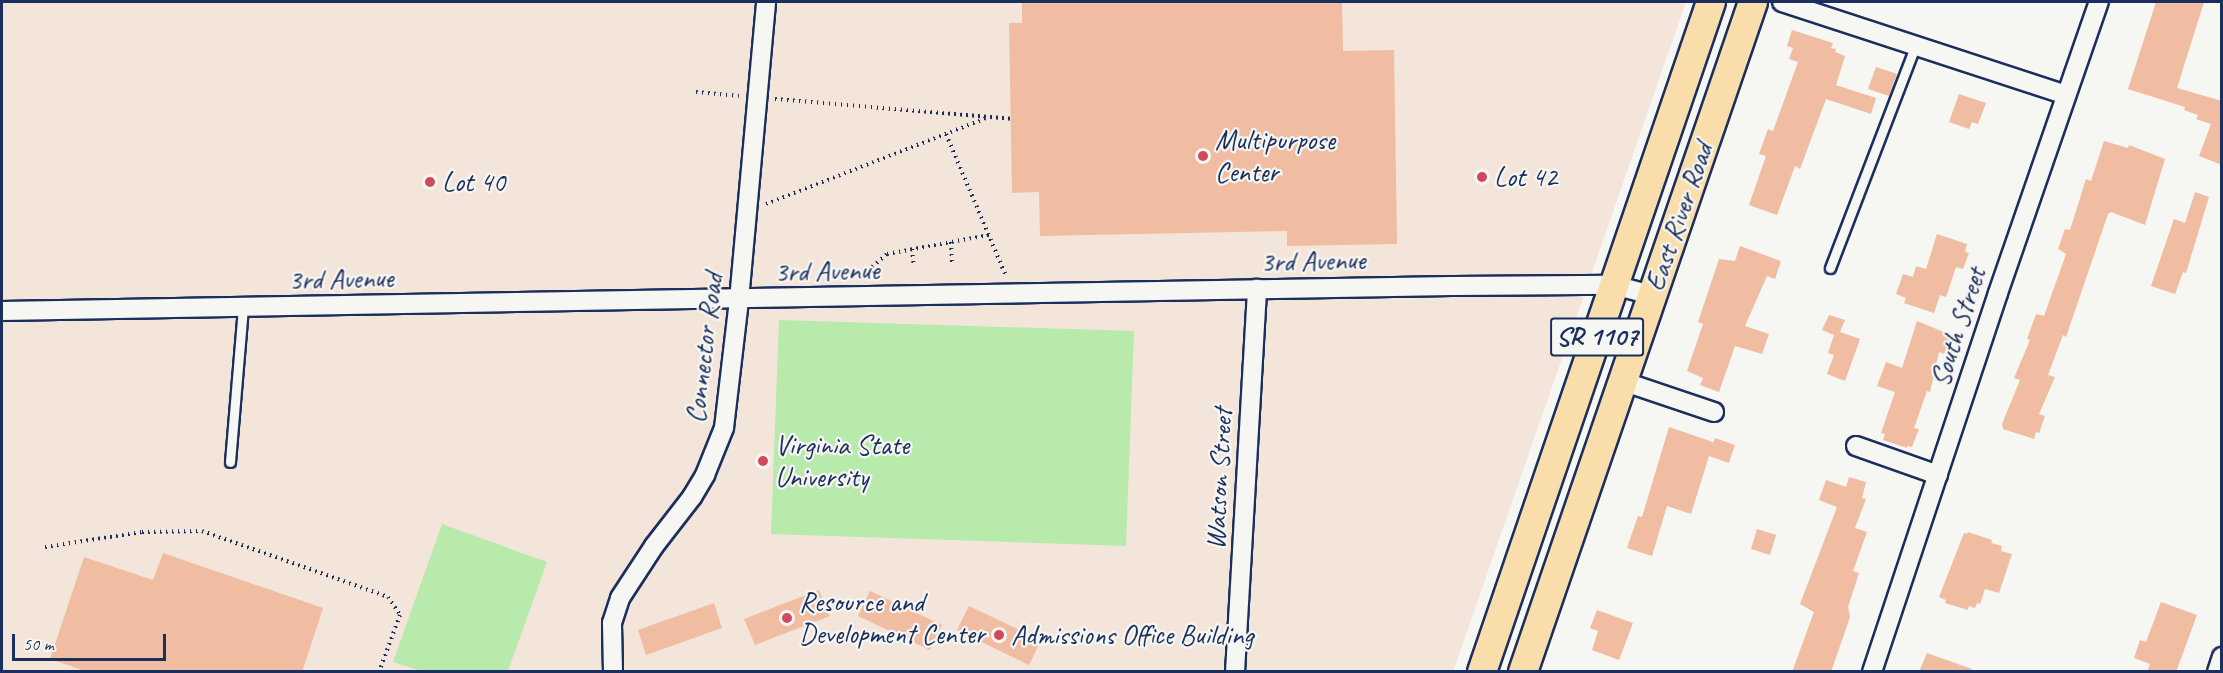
<!DOCTYPE html>
<html>
<head>
<meta charset="utf-8">
<style>
  body { margin:0 }
  #map { position:relative; width:2223px; height:673px; overflow:hidden; background:#f6f6f2; font-family:Caveat,sans-serif }
  div>[style] { position:absolute }
  [style*='--x'] { left:calc(var(--x)*1px); top:calc(var(--y)*1px); width:calc(var(--w)*1px); rotate:calc(var(--a)*1deg) }
  .built>* { inset:0; background:#f4e5da }
  .green>* { inset:0; background:#b7eaab }
  .building>* { inset:0; background:#f0bca2 }
  .path>* { height:4px; margin-top:-2px; transform-origin:0; background:repeating-linear-gradient(90deg,#1b2f5e 0 1.5px,transparent 0 6px) }
  .roads { filter:drop-shadow(2px 0 #1b2f5e) drop-shadow(-2px 0 #1b2f5e) drop-shadow(0 2px #1b2f5e) drop-shadow(0 -2px #1b2f5e) }
  .lane>* { height:9px; margin:-4.5px; padding:0 4.5px; transform-origin:4.5px; border-radius:4.5px; background:#f6f6f2 }
  .street>* { height:18px; margin:-9px; padding:0 9px; transform-origin:9px; border-radius:9px; background:#f6f6f2 }
  .primary>* { height:28px; margin:-14px; padding:0 14px; transform-origin:14px; border-radius:14px; background:#f9deab }
  .dots>* { width:16px; height:16px; translate:-50% -50%; box-sizing:border-box; border:3px solid #f6f6f2; border-radius:50% }
  span { translate:-50% -50%; white-space:nowrap; text-align:center; line-height:1.15; -webkit-text-stroke:4.5px #f6f6f2; paint-order:stroke }
  .shield-label span { padding:2px 4px; background:#f6f6f2; border:2px solid; border-radius:4px; -webkit-text-stroke-width:0 }
  .shield-label { font-size:27px; color:#1b2f5e; font-weight:700 }
  .poi-label { font-size:28px; color:#1b2f5e }
  .left { translate:0 -50%; text-align:left }
  .street-label { font-size:28px; color:#1b2f5e }
  .frame { position:absolute; inset:0; border:3px solid #1b2f5e; pointer-events:none }
  .scale { position:absolute; left:12px; top:634px; width:154px; height:27px; box-sizing:border-box; border:3px solid #1b2f5e; border-top:0; padding-left:8px; font-size:18px; line-height:21px; white-space:nowrap; color:#1b2f5e; -webkit-text-stroke:4px #f6f6f2; paint-order:stroke }
</style>
</head>
<body>
<div id="map">
  <div class="built">
    <div style="clip-path:polygon(2px 2px,1686px 2px,1453px 672px,2px 671px)"></div>
  </div>
  <div class="green">
    <div style="clip-path:polygon(779px 320px,1134px 331px,1126px 546px,771px 534px)"></div>
    <div style="clip-path:polygon(442px 524px,547px 562px,508px 671px,421px 671px,393px 662px)"></div>
  </div>
  <div class="building">
    <div style="clip-path:polygon(1022px 2px,1342px 2px,1343px 51px,1394px 50px,1397px 244px,1287px 246px,1287px 231px,1040px 236px,1039px 192px,1012px 193px,1009px 23px,1022px 23px)"></div>
    <div style="clip-path:polygon(2156px 2px,2204px 2px,2177px 88px,2222px 101px,2222px 165px,2199px 156px,2211px 124px,2196px 119px,2198px 115px,2184px 110px,2185px 107px,2128px 89px)"></div>
    <div style="clip-path:polygon(1792px 30px,1833px 43px,1831px 48px,1836px 49px,1835px 52px,1845px 56px,1836px 85px,1876px 98px,1871px 114px,1826px 99px,1800px 169px,1795px 166px,1777px 215px,1749px 205px,1766px 156px,1759px 154px,1768px 129px,1773px 131px,1798px 62px,1789px 59px,1793px 48px,1787px 46px)"></div>
    <div style="clip-path:polygon(1876px 67px,1897px 74px,1889px 96px,1868px 89px)"></div>
    <div style="clip-path:polygon(1959px 94px,1986px 103px,1978px 124px,1972px 122px,1969px 129px,1949px 122px)"></div>
    <div style="clip-path:polygon(2104px 141px,2128px 148px,2129px 145px,2165px 159px,2145px 225px,2111px 212px,2108px 214px,2066px 337px,2063px 335px,2048px 375px,2055px 377px,2039px 414px,2045px 416px,2039px 433px,2036px 432px,2034px 439px,2003px 429px,2002px 424px,2020px 380px,2014px 378px,2030px 340px,2027px 339px,2036px 314px,2044px 316px,2066px 254px,2058px 249px,2065px 229px,2070px 230px,2086px 179px,2091px 181px)"></div>
    <div style="clip-path:polygon(2195px 192px,2209px 197px,2186px 273px,2183px 272px,2175px 294px,2151px 286px,2174px 219px,2185px 223px)"></div>
    <div style="clip-path:polygon(1937px 234px,1967px 244px,1965px 252px,1969px 253px,1963px 269px,1956px 267px,1946px 297px,1940px 295px,1934px 313px,1904px 303px,1906px 298px,1896px 294px,1903px 274px,1913px 277px,1916px 266px,1926px 269px)"></div>
    <div style="clip-path:polygon(1740px 246px,1781px 261px,1775px 279px,1767px 276px,1745px 326px,1769px 334px,1762px 354px,1735px 346px,1719px 392px,1700px 385px,1703px 378px,1687px 371px,1703px 324px,1698px 322px,1719px 259px,1735px 261px)"></div>
    <div style="clip-path:polygon(1829px 315px,1845px 320px,1840px 332px,1860px 339px,1845px 381px,1827px 374px,1834px 355px,1828px 353px,1834px 335px,1822px 330px)"></div>
    <div style="clip-path:polygon(1917px 321px,1951px 335px,1944px 354px,1939px 352px,1930px 392px,1927px 391px,1914px 428px,1919px 429px,1912px 447px,1907px 446px,1907px 448px,1883px 440px,1885px 434px,1881px 433px,1895px 392px,1877px 386px,1886px 362px,1902px 368px)"></div>
    <div style="clip-path:polygon(1669px 427px,1713px 442px,1712px 446px,1715px 438px,1735px 445px,1729px 463px,1709px 456px,1691px 514px,1667px 506px,1652px 556px,1627px 548px,1638px 516px,1642px 517px)"></div>
    <div style="clip-path:polygon(1849px 477px,1866px 482px,1862px 498px,1866px 499px,1855px 528px,1867px 532px,1853px 571px,1859px 573px,1848px 607px,1850px 617px,1831px 672px,1792px 672px,1814px 612px,1800px 604px,1837px 507px,1819px 500px,1826px 480px,1846px 487px)"></div>
    <div style="clip-path:polygon(1757px 529px,1776px 535px,1770px 555px,1751px 549px)"></div>
    <div style="clip-path:polygon(1968px 532px,1992px 540px,1991px 543px,2002px 546px,2001px 551px,2012px 554px,1999px 593px,1985px 589px,1980px 604px,1977px 603px,1975px 608px,1969px 606px,1968px 610px,1945px 603px,1946px 600px,1939px 597px,1964px 533px,1967px 534px)"></div>
    <div style="clip-path:polygon(163px 553px,323px 608px,302px 672px,88px 672px,50px 659px,84px 557px,153px 580px)"></div>
    <div style="clip-path:polygon(819px 590px,830px 616px,755px 645px,744px 619px)"></div>
    <div style="clip-path:polygon(870px 591px,942px 625px,930px 650px,858px 616px)"></div>
    <div style="clip-path:polygon(2161px 602px,2197px 615px,2176px 672px,2147px 672px,2150px 664px,2134px 658px,2140px 640px,2146px 642px)"></div>
    <div style="clip-path:polygon(714px 603px,722px 628px,646px 655px,638px 630px)"></div>
    <div style="clip-path:polygon(969px 606px,1041px 640px,1029px 665px,957px 630px)"></div>
    <div style="clip-path:polygon(1597px 610px,1633px 623px,1619px 660px,1592px 650px,1598px 631px,1590px 628px)"></div>
    <div style="clip-path:polygon(1927px 653px,1972px 669px,1971px 672px,1919px 672px)"></div>
  </div>
  <div class="path">
    <div style="--x:696;--y:92;--w:43;--a:5.3"></div>
    <div style="--x:775;--y:99;--w:237;--a:4.8"></div>
    <div style="--x:946;--y:134;--w:154;--a:67.1"></div>
    <div style="--x:766;--y:204;--w:239;--a:-21.3"></div>
    <div style="--x:951;--y:242;--w:21;--a:87"></div>
    <div style="--x:912;--y:249;--w:18;--a:84"></div>
    <div style="--x:872;--y:267;--w:20;--a:-41"></div>
    <div style="--x:887;--y:254;--w:104;--a:-10.6"></div>
    <div style="--x:45;--y:547;--w:98;--a:-8.8"></div>
    <div style="--x:142;--y:532;--w:60;--a:-1"></div>
    <div style="--x:202;--y:531;--w:197;--a:19.5"></div>
    <div style="--x:388;--y:597;--w:22;--a:56"></div>
    <div style="--x:400;--y:615;--w:61;--a:110.2"></div>
  </div>
  <div class="roads">
    <div class="lane">
      <div style="--x:1830;--y:268;--w:240;--a:-69"></div>
      <div style="--x:230;--y:462;--w:155;--a:-85.2"></div>
    </div>
    <div class="street">
      <div style="--x:1782;--y:2;--w:299;--a:18.1"></div>
      <div style="--x:2;--y:311;--w:1450;--a:-0.99"></div>
      <div style="--x:1452;--y:286;--w:162;--a:-0.4"></div>
      <div style="--x:1614;--y:285;--w:39;--a:15"></div>
      <div style="--x:1622;--y:381;--w:97;--a:18.6"></div>
      <div style="--x:1856;--y:446;--w:87;--a:19.5"></div>
      <div style="--x:613;--y:672;--w:49;--a:-91.2"></div>
      <div style="--x:612;--y:623;--w:26;--a:-72"></div>
      <div style="--x:620;--y:598;--w:62;--a:-56.8"></div>
      <div style="--x:654;--y:546;--w:62;--a:-52.2"></div>
      <div style="--x:692;--y:497;--w:26;--a:-59"></div>
      <div style="--x:705;--y:475;--w:51;--a:-68"></div>
      <div style="--x:724;--y:428;--w:129;--a:-83.3"></div>
      <div style="--x:739;--y:300;--w:299;--a:-84.8"></div>
      <div style="--x:1235;--y:672;--w:384;--a:-86.7"></div>
      <div style="--x:1872;--y:672;--w:399;--a:-71.6"></div>
      <div style="--x:1998;--y:293;--w:308;--a:-70.9"></div>
      <div style="--x:2217;--y:672;--w:16;--a:-72"></div>
    </div>
    <div class="primary">
      <div style="--x:1482;--y:672;--w:708;--a:-71.13"></div>
      <div style="--x:1523;--y:672;--w:708;--a:-71.05"></div>
    </div>
  </div>
  <div class="dots">
    <div style="left:1203px;top:156px;background:#d1495b"></div>
    <div style="left:1482px;top:177px;background:#d1495b"></div>
    <div style="left:430px;top:182px;background:#d1495b"></div>
    <div style="left:763px;top:461px;background:#d1495b"></div>
    <div style="left:787px;top:618px;background:#d1495b"></div>
    <div style="left:999px;top:635px;background:#d1495b"></div>
  </div>
  <div class="shield-label">
    <span style="left:1597px;top:337px">SR 1107</span>
  </div>
  <div class="poi-label">
    <span class="left" style="left:1215px;top:156px">Multipurpose<br>Center</span>
    <span class="left" style="left:1494px;top:177px">Lot 42</span>
    <span class="left" style="left:442px;top:182px">Lot 40</span>
    <span class="left" style="left:775px;top:461px">Virginia State<br>University</span>
    <span class="left" style="left:799px;top:618px">Resource and<br>Development Center</span>
    <span class="left" style="left:1011px;top:635px">Admissions Office Building</span>
  </div>
  <div class="street-label">
    <span style="left:1679px;top:217px;rotate:-71deg">East River Road</span>
    <span style="left:1313px;top:261px;rotate:-1deg">3rd Avenue</span>
    <span style="left:827px;top:271px;rotate:-1deg">3rd Avenue</span>
    <span style="left:341px;top:279px;rotate:-1deg">3rd Avenue</span>
    <span style="left:1958px;top:327px;rotate:-72deg">South Street</span>
    <span style="left:704px;top:348px;rotate:-83deg">Connector Road</span>
    <span style="left:1219px;top:479px;rotate:-87deg">Watson Street</span>
  </div>
  <div class="frame"></div>
  <div class="scale">50 m</div>
</div>
</body>
</html>
